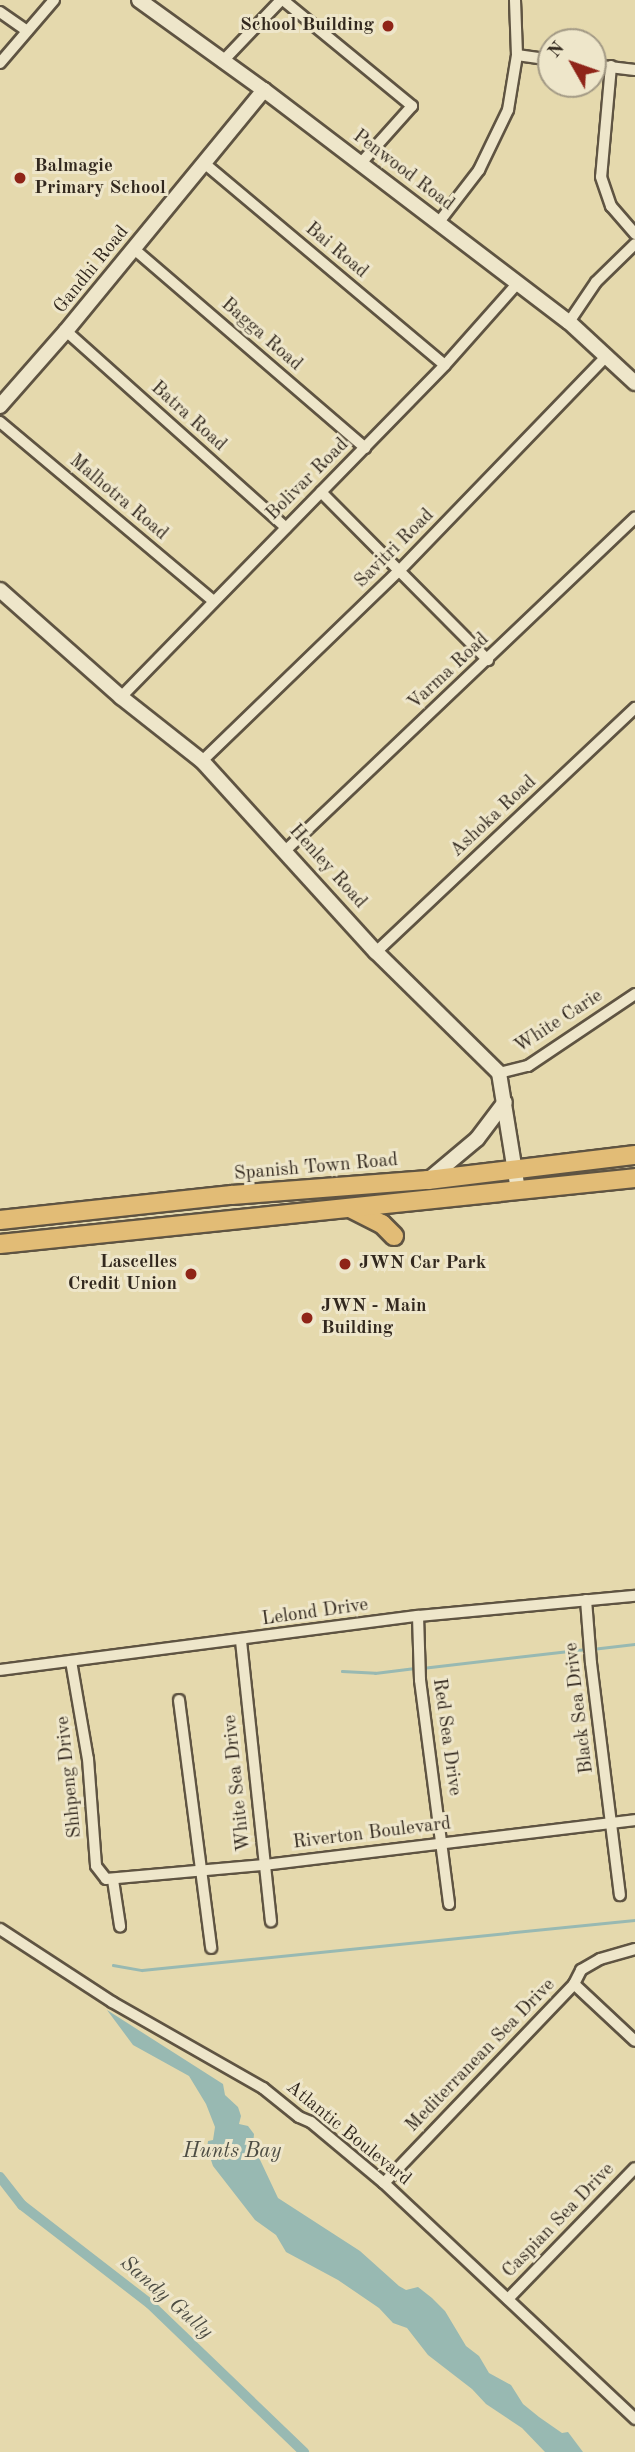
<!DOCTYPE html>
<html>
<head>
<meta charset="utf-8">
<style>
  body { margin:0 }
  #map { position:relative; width:635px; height:2452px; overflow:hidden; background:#e5d9ad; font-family:"Old Standard TT",serif }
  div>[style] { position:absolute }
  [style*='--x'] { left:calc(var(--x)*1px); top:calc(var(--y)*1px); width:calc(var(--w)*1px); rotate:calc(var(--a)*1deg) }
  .water>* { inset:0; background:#98b9b2 }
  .stream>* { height:2.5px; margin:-1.25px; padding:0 1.25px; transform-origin:1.25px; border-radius:1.25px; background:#98b9b2 }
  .canal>* { height:10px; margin:-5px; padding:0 5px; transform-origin:5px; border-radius:5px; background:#98b9b2 }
  .roads { filter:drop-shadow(2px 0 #5f5442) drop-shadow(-2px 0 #5f5442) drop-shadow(0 2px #5f5442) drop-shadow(0 -2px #5f5442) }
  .street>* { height:10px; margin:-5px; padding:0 5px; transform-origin:5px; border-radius:5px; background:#eee6ca }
  .secondary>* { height:14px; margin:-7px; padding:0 7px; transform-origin:7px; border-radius:7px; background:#eee6ca }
  .highway>* { height:18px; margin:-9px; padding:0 9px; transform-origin:9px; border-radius:9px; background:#e2bc76 }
  .dots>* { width:19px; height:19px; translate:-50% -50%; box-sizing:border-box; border:4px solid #eee6ca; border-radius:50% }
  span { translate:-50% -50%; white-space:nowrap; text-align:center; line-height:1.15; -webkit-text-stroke:6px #eee6ca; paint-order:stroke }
  .poi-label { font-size:19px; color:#32281e; font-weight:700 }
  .right { translate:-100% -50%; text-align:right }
  .left { translate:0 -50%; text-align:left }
  .street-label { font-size:19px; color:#32281e }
  .water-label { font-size:21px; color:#4c4c43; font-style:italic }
  .north { position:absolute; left:537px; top:28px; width:70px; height:70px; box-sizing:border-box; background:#eee6ca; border:2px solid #a39a85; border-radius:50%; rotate:310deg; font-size:19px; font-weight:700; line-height:28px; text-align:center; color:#32281e }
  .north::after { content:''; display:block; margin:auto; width:24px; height:32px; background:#8f2418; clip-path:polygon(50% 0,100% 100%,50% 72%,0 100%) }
</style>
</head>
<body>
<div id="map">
  <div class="water">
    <div style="clip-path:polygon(107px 2010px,223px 2084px,225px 2095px,238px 2107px,241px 2116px,239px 2124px,248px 2126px,254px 2134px,253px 2145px,278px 2198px,360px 2251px,399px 2286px,406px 2290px,418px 2287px,432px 2298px,445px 2311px,466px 2346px,479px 2356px,489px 2373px,511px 2385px,523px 2404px,539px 2417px,562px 2433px,568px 2432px,583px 2452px,545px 2452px,522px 2428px,486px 2404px,472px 2389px,428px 2355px,407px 2328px,393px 2323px,379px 2308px,338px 2280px,286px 2252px,276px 2235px,255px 2220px,213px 2166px,207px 2148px,208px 2141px,213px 2140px,215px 2127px,206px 2104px,189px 2076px,133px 2045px)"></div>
  </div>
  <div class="stream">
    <div style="--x:592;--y:1649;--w:43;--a:-6.6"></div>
    <div style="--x:422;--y:1668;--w:165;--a:-6.6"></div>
    <div style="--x:342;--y:1671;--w:33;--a:3"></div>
    <div style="--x:375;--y:1673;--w:40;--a:-7.1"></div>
    <div style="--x:113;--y:1965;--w:29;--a:10"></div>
    <div style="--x:142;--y:1970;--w:496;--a:-5.8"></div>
  </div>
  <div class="canal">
    <div style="--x:0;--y:2177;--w:36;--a:52"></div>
    <div style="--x:22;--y:2205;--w:162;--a:37.7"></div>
    <div style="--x:150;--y:2304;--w:214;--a:43.9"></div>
  </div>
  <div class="roads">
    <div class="street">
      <div style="--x:283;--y:0;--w:167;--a:39.4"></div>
      <div style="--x:412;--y:106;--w:76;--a:131.8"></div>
      <div style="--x:0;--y:12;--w:33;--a:35"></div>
      <div style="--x:517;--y:55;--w:34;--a:8"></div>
      <div style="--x:222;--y:62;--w:86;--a:-46.4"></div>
      <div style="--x:0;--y:63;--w:83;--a:-49.4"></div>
      <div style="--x:593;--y:65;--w:42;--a:6.8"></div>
      <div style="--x:611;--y:66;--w:111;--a:95.1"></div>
      <div style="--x:601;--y:177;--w:31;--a:71"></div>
      <div style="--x:611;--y:206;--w:37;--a:49"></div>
      <div style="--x:204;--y:163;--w:314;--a:40"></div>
      <div style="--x:439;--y:222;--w:66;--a:-52.4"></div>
      <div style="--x:479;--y:170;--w:67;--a:-64.2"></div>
      <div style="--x:508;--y:110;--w:56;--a:-80.7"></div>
      <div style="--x:517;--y:55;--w:55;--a:-92.1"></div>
      <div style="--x:134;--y:249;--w:305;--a:40.7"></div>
      <div style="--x:569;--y:322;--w:48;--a:-56"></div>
      <div style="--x:596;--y:282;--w:54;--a:-44.3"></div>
      <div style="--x:66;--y:331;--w:295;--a:41.8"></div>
      <div style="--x:0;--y:422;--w:278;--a:40"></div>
      <div style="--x:321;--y:492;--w:237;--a:45.2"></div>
      <div style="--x:121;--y:697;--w:464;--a:-45.7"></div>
      <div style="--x:445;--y:365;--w:108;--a:-48.4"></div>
      <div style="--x:202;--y:761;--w:275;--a:-44"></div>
      <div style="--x:400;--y:570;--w:298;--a:-46"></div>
      <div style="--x:286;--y:850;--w:482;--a:-43.6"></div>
      <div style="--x:376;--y:952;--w:356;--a:-43.3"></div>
      <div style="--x:499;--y:1073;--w:30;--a:-14"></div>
      <div style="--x:528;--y:1066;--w:129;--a:-33.9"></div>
      <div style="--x:586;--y:1600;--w:63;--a:85.5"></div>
      <div style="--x:591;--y:1663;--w:234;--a:82.9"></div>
      <div style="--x:418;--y:1616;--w:64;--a:88.2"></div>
      <div style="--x:420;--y:1680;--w:226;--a:82.6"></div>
      <div style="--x:241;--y:1641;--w:282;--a:83.9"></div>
      <div style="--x:71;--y:1661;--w:99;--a:80.2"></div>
      <div style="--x:88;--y:1759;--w:107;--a:85.7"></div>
      <div style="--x:96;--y:1866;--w:16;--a:52"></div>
      <div style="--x:106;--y:1879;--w:159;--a:-5.1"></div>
      <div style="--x:264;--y:1865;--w:374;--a:-6.9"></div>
      <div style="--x:0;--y:1670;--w:421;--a:-7.4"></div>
      <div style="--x:418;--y:1616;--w:218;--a:-5.3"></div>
      <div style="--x:179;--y:1700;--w:250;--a:82.6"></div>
      <div style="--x:113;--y:1880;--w:47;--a:81.3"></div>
      <div style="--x:0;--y:1929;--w:134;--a:33.1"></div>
      <div style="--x:112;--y:2002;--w:174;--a:29.7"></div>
      <div style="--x:263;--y:2088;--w:46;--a:38.9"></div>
      <div style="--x:299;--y:2117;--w:13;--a:23"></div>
      <div style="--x:311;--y:2122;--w:95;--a:39.9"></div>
      <div style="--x:384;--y:2183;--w:345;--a:43.2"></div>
      <div style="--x:574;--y:1984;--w:83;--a:43.1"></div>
      <div style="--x:384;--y:2183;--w:275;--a:-46.3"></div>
      <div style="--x:574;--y:1984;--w:16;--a:-63"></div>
      <div style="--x:581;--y:1970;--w:22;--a:-30"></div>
      <div style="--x:600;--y:1959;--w:36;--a:-16"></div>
      <div style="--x:508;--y:2299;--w:182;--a:-45.9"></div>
    </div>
    <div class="secondary">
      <div style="--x:139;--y:0;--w:154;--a:35.8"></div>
      <div style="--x:264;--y:90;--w:383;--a:37.3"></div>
      <div style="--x:569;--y:322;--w:90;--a:42.7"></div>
      <div style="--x:0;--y:406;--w:100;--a:-48.7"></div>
      <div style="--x:66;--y:331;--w:312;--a:-50.6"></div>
      <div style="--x:0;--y:590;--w:162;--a:41.5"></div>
      <div style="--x:121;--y:697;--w:103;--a:38.3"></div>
      <div style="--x:202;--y:761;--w:258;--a:47.7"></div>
      <div style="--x:376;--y:952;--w:173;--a:44.5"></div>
      <div style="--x:499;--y:1073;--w:119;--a:80.8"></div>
      <div style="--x:428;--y:1180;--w:64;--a:-39.9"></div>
      <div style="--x:477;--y:1139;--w:46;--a:-52.9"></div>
    </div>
    <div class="highway">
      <div style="--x:350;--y:1208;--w:36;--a:27"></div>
      <div style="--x:382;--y:1224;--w:17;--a:45"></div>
      <div style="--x:0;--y:1220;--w:233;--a:-6.2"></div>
      <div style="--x:232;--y:1195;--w:197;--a:-4.4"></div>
      <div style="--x:428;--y:1180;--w:209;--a:-6.9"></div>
      <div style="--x:0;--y:1244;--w:638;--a:-5.93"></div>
    </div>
  </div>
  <div class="dots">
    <div style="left:388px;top:26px;background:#8f2418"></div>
    <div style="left:20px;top:178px;background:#8f2418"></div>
    <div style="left:345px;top:1264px;background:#8f2418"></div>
    <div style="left:191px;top:1274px;background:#8f2418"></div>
    <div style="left:307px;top:1318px;background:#8f2418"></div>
  </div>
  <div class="poi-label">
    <span class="right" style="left:374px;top:26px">School Building</span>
    <span class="left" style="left:34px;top:178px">Balmagie<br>Primary School</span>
    <span class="right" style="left:177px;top:1274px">Lascelles<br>Credit Union</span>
    <span class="left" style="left:359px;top:1264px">JWN Car Park</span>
    <span class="left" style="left:321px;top:1318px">JWN - Main<br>Building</span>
  </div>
  <div class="street-label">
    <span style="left:403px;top:171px;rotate:37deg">Penwood Road</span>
    <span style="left:336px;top:251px;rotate:40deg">Bai Road</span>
    <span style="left:92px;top:270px;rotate:-51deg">Gandhi Road</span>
    <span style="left:261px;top:335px;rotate:41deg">Bagga Road</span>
    <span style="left:188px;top:417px;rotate:42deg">Batra Road</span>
    <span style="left:308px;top:480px;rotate:-45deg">Bolivar Road</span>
    <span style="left:118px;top:498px;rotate:40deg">Malhotra Road</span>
    <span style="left:395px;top:549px;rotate:-45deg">Savitri Road</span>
    <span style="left:449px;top:672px;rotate:-43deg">Varma Road</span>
    <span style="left:494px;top:817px;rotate:-43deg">Ashoka Road</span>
    <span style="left:327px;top:867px;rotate:48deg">Henley Road</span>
    <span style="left:559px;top:1022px;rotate:-33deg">White Carie</span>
    <span style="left:316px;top:1168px;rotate:-5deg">Spanish Town Road</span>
    <span style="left:315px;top:1613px;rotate:-8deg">Lelond Drive</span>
    <span style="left:580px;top:1708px;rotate:-97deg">Black Sea Drive</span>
    <span style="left:446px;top:1737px;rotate:82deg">Red Sea Drive</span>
    <span style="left:70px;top:1777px;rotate:-96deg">Shhpeng Drive</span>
    <span style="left:238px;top:1783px;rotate:-96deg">White Sea Drive</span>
    <span style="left:372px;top:1834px;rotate:-7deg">Riverton Boulevard</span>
    <span style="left:481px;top:2056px;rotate:-46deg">Mediterranean Sea Drive</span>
    <span style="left:348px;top:2134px;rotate:39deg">Atlantic Boulevard</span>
    <span style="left:559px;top:2221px;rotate:-46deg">Caspian Sea Drive</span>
  </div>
  <div class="water-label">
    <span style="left:232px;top:2152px">Hunts Bay</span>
    <span style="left:166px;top:2298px;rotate:41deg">Sandy Gully</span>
  </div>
  <div class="north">N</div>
</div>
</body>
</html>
